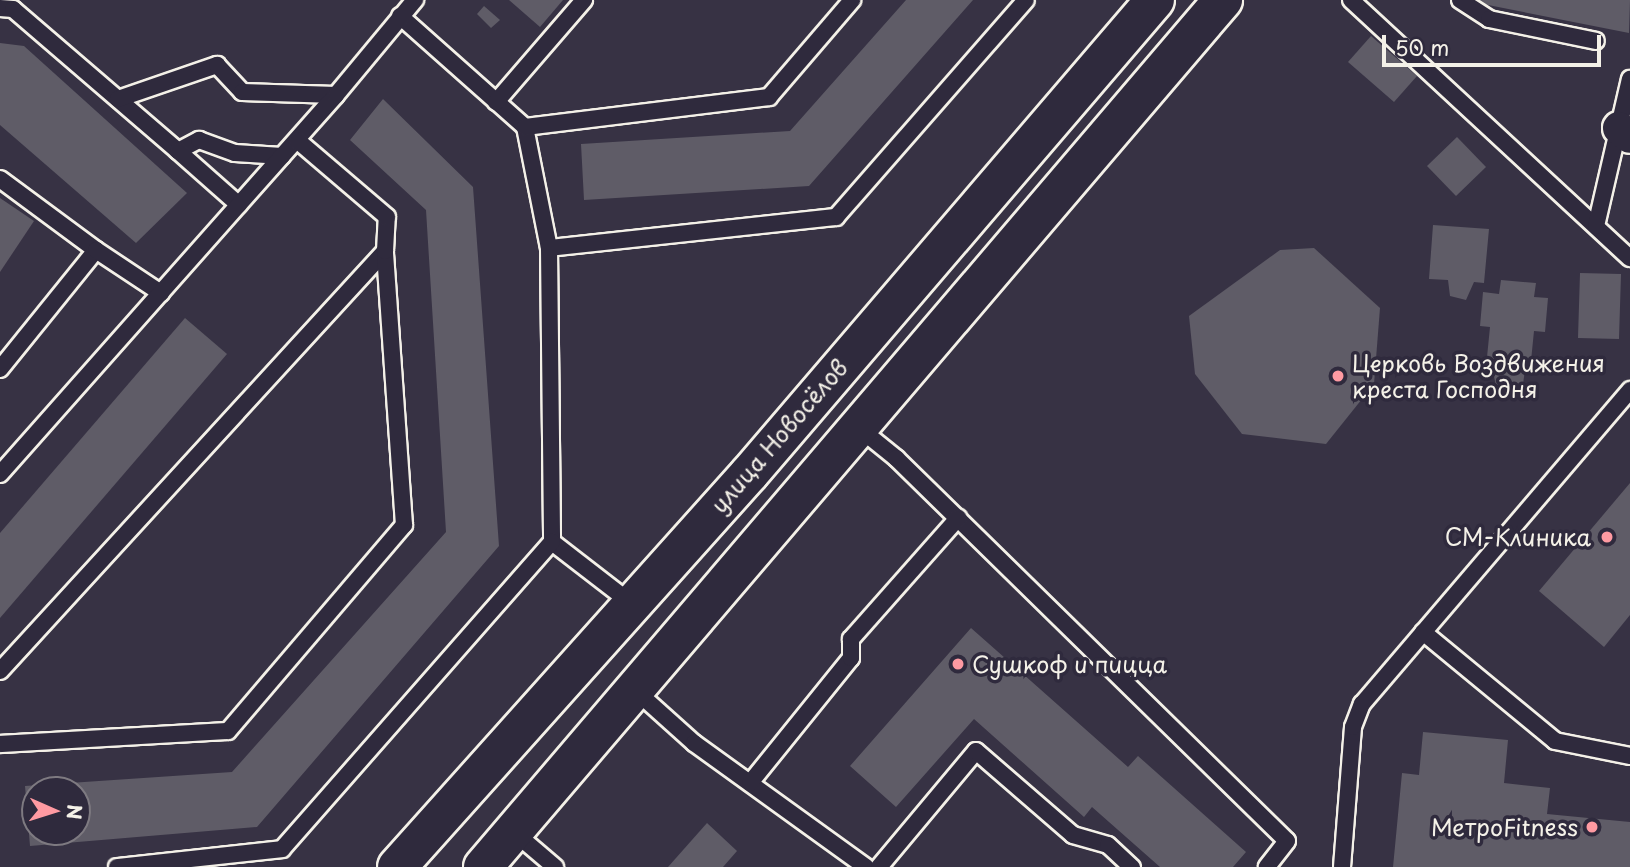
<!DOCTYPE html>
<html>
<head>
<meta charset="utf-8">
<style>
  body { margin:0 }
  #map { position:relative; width:1630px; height:867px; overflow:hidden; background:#373244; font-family:"Playpen Sans",sans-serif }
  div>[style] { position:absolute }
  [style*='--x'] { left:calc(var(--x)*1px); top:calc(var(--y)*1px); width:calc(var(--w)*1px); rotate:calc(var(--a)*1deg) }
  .building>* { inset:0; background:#5f5c67 }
  .roads { filter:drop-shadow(2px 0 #f4f1e8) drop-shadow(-2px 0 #f4f1e8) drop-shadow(0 2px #f4f1e8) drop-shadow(0 -2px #f4f1e8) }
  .lane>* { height:16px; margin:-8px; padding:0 8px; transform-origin:8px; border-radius:8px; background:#2f2a3d }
  .street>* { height:32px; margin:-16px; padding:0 16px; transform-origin:16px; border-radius:16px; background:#2f2a3d }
  .secondary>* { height:38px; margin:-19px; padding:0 19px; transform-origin:19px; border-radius:19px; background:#2f2a3d }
  .dots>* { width:19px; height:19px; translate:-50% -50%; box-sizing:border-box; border:4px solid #2f2a3d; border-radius:50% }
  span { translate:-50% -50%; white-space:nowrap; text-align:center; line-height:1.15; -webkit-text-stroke:7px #2f2a3d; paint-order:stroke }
  .poi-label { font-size:23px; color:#f4f1e8 }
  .left { translate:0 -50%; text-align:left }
  .right { translate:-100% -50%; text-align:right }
  .street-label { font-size:23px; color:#f4f1e8 }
  .north { position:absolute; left:21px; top:776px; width:70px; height:70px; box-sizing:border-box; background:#2f2a3d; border:2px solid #7e7a81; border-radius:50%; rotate:93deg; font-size:19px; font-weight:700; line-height:28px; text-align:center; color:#f4f1e8 }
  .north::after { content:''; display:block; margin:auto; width:24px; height:32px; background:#ff9aa2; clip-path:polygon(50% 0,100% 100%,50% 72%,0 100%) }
  .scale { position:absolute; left:1382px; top:35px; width:219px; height:32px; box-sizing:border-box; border:4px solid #f4f1e8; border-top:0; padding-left:9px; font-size:21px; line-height:24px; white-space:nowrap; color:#f4f1e8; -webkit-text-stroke:5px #2f2a3d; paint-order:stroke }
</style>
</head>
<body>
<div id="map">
  <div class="building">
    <div style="clip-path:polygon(509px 0,563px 0,540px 27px)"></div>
    <div style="clip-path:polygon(906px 0,973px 0,809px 186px,584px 200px,581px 144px,790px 131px)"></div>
    <div style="clip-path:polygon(1479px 0,1630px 0,1629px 33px,1478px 3px)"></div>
    <div style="clip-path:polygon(484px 6px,500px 20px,491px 28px,477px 14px)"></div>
    <div style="clip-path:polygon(1371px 36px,1417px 76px,1394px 102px,1348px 62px)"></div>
    <div style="clip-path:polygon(0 43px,24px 46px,187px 193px,136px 243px,0 125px)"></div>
    <div style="clip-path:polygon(evenodd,383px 99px,473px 187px,499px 546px,257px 827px,30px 846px,25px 786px,232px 772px,446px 532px,426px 210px,350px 140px,383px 99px,35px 790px,77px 790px,77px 832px,35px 832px,35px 790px)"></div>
    <div style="clip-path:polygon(1457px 137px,1486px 167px,1456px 196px,1427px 166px)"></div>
    <div style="clip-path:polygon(0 198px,34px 221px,0 272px)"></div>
    <div style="clip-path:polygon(1433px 225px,1489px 229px,1484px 283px,1474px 282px,1466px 300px,1450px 296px,1448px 280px,1429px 279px)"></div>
    <div style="clip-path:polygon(1314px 248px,1380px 308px,1374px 384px,1326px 444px,1242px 434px,1195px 374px,1189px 316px,1280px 250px)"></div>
    <div style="clip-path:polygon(1580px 273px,1621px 274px,1619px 339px,1578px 338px)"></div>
    <div style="clip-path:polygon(1501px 280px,1536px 283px,1534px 297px,1548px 298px,1545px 332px,1534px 331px,1530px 371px,1525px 370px,1523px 384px,1510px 392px,1496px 386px,1492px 367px,1486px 367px,1490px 327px,1480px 326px,1483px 292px,1499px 294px)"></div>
    <div style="clip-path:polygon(185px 318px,227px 354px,0 618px,0 533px)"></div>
    <div style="clip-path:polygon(1630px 483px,1630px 615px,1604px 647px,1539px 591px)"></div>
    <div style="clip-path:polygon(971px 628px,1128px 767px,1138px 756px,1246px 852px,1233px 867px,1160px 867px,1092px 807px,1084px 817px,974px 719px,896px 807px,850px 766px)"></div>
    <div style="clip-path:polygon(1423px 732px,1508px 740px,1504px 783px,1550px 788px,1547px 814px,1630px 822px,1630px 867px,1393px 867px,1402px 773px,1419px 775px)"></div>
    <div style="clip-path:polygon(707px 823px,737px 851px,723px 867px,668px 867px)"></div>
  </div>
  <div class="roads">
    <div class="lane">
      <div style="--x:1351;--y:0;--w:380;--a:42.8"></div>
      <div style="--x:1460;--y:0;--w:35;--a:33"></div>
      <div style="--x:1489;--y:19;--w:109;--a:11.6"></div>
      <div style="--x:0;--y:8;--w:13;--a:4"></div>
      <div style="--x:13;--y:9;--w:218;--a:40.7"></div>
      <div style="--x:178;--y:151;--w:24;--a:-28"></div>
      <div style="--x:199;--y:140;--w:38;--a:20"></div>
      <div style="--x:235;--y:153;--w:47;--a:3.7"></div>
      <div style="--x:400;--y:16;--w:167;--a:41.6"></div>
      <div style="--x:525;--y:127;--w:123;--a:78.8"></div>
      <div style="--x:549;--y:248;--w:294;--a:89.4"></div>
      <div style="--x:552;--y:542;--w:100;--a:37.7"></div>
      <div style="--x:118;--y:99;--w:105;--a:-19"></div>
      <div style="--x:217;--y:65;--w:37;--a:47"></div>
      <div style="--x:242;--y:92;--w:94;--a:1.8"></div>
      <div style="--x:496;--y:102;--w:135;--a:-49.2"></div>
      <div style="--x:525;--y:127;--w:246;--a:-7"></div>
      <div style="--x:769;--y:97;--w:128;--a:-49.4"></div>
      <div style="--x:178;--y:151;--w:81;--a:41.5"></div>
      <div style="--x:0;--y:179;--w:119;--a:36.5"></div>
      <div style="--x:1596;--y:226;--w:151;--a:-77"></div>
      <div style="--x:549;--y:248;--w:289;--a:-6.2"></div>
      <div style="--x:836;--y:217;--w:288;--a:-48.8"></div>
      <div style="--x:0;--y:369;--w:153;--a:-51.1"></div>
      <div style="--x:96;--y:250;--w:78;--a:33.5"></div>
      <div style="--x:859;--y:428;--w:48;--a:39"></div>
      <div style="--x:896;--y:458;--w:547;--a:44.41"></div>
      <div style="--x:1287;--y:841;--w:33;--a:128"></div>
      <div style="--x:0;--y:474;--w:506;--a:-48.44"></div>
      <div style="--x:336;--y:95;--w:124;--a:-50.3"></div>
      <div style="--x:1423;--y:632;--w:171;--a:39.5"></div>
      <div style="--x:1555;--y:741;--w:76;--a:11.3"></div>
      <div style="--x:0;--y:671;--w:570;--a:-47.49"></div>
      <div style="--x:635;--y:690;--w:79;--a:41.9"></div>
      <div style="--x:694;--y:743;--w:212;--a:35.8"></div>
      <div style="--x:0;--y:744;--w:228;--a:-3.3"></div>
      <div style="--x:228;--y:731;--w:271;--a:-49.5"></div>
      <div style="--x:404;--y:525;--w:275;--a:-94"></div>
      <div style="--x:385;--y:251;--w:34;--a:-87"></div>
      <div style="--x:387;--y:217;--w:118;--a:-139.5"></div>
      <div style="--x:750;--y:783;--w:161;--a:-51.1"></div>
      <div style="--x:851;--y:658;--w:19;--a:-90"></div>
      <div style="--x:851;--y:639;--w:162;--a:-48.5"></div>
      <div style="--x:514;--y:832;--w:54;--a:40.5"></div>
      <div style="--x:117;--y:867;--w:166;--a:-6.2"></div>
      <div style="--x:282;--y:849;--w:409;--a:-48.7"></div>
      <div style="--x:879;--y:867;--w:151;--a:-50.1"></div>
      <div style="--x:976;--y:751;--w:128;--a:40.9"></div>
      <div style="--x:1073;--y:835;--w:36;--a:16"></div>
      <div style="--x:1108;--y:845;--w:33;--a:43"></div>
      <div style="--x:1342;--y:867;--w:140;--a:-85.5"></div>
      <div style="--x:1353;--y:727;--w:25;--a:-69"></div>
      <div style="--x:1362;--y:704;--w:413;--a:-49.5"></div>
    </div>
    <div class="street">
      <div style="--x:1619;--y:128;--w:14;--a:39"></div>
    </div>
    <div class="secondary">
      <div style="--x:397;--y:867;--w:528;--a:-48.15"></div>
      <div style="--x:749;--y:474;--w:624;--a:-49.42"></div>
      <div style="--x:483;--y:867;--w:1140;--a:-49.52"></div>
    </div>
  </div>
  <div class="dots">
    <div style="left:1338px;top:376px;background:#ff9aa2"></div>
    <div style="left:1607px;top:537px;background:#ff9aa2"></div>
    <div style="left:958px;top:664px;background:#ff9aa2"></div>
    <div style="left:1592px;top:827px;background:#ff9aa2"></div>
  </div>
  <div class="poi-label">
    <span class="left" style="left:1352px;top:376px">Церковь Воздвижения<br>креста Господня</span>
    <span class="right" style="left:1591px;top:537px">СМ-Клиника</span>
    <span class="left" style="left:972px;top:664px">Сушкоф и пицца</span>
    <span class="right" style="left:1578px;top:827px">МетроFitness</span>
  </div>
  <div class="street-label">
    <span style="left:779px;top:436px;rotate:-49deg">улица Новосёлов</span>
  </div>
  <div class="north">N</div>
  <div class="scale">50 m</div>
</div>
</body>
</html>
